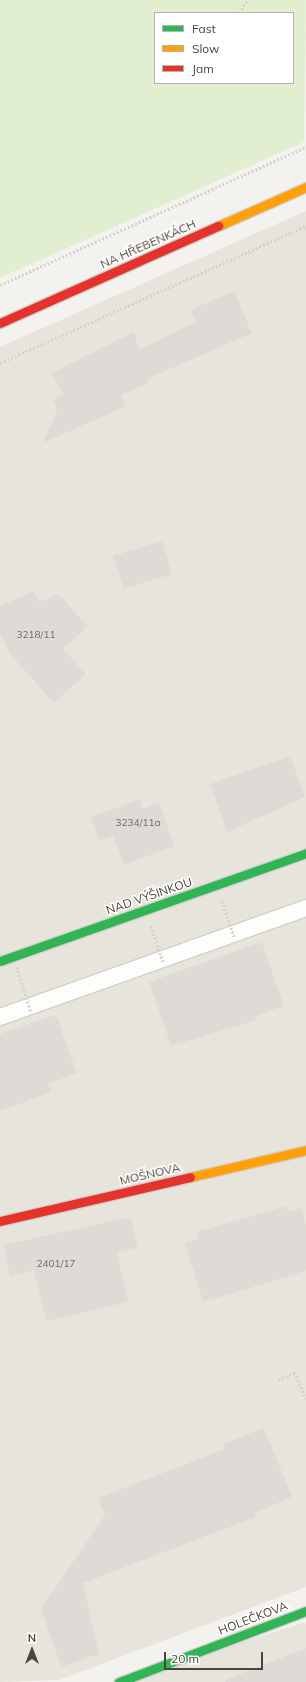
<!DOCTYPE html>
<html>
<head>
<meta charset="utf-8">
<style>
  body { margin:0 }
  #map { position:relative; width:306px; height:1682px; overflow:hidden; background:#f4f2ee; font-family:Mulish,sans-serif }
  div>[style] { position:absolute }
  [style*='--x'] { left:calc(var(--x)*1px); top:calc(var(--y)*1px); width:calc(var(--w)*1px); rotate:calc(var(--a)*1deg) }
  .residential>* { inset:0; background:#e7e4dc }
  .green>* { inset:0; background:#e1eecf }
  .building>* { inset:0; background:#dedbd6 }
  .path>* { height:2.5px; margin-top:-1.25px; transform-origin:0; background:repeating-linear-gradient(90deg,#d3d2cc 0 2px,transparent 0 4px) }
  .roads { filter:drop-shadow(1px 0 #d2d0cb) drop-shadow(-1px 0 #d2d0cb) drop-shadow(0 1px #d2d0cb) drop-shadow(0 -1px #d2d0cb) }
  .lane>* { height:16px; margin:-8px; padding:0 8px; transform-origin:8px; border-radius:8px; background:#fdfdfc }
  .fast>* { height:9px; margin:-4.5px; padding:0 4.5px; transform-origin:4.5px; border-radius:4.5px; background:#30b455 }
  .slow>* { height:9px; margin:-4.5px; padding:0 4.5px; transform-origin:4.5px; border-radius:4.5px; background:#ff9f0a }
  .jam>* { height:9px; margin:-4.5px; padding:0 4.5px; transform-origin:4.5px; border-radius:4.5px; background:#e5322d }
  .path-bridge>* { height:2.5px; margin-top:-1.25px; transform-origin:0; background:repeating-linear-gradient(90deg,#d3d2cc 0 2px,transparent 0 4px) }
  span { translate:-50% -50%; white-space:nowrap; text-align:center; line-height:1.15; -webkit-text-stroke:3px #fff; paint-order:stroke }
  .number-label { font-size:10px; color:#706a61 }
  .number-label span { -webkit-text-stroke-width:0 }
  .street-label { font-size:12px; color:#4b4439 }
  .legend { position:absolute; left:154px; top:12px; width:140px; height:72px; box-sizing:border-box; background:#fff; border:1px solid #b7b4b0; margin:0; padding:5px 7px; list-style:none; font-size:12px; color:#4b4439 }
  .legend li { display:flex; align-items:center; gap:8px; height:20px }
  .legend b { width:20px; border:1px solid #b7b4b0 }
  .north { position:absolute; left:12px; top:1630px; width:40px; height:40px; -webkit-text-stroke:3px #fff; paint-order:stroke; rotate:0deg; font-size:11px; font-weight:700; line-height:16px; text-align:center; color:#4b4439 }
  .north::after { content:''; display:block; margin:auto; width:14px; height:18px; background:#4b4439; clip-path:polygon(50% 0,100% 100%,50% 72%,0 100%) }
  .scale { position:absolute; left:164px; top:1652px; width:99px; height:18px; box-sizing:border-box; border:2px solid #4b4439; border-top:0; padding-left:5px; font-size:12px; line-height:14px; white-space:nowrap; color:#4b4439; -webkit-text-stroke:3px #fff; paint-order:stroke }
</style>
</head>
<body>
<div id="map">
  <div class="residential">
    <div style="clip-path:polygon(306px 211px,306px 1587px,59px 1680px,0 1682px,0 347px)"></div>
    <div style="clip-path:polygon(306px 1622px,306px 1682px,115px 1682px)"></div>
  </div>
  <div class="green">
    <div style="clip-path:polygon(evenodd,0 0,306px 0,304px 142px,0 278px,0 0,155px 13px,293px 13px,293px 83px,155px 83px,155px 13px)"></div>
  </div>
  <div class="building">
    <div style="clip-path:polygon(234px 291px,252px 333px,147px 379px,148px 383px,121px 395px,126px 406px,43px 443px,57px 410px,53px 400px,63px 395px,52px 373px,134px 332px,139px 350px,196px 322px,190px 310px)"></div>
    <div style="clip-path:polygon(162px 541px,172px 574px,124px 589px,113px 556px)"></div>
    <div style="clip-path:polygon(34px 591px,39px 602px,58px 594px,88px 626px,63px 649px,86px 674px,54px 703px,10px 654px,0 632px,0 606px)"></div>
    <div style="clip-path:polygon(290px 756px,305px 797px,227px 832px,210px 784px)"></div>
    <div style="clip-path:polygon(140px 799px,143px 809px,159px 803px,174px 846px,124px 865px,113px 836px,99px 841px,91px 817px)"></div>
    <div style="clip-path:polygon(262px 942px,284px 1006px,255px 1016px,256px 1020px,171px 1046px,149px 982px)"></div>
    <div style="clip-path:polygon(56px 1015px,77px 1073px,48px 1084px,52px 1092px,0 1111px,0 1034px)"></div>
    <div style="clip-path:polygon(286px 1206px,288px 1212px,301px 1208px,306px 1225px,306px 1271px,203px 1302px,185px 1243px,198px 1239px,197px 1232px)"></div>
    <div style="clip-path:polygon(131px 1217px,138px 1248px,117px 1253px,128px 1302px,46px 1321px,34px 1270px,10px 1276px,3px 1245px)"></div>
    <div style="clip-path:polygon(264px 1428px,292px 1497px,254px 1513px,256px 1517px,83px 1583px,99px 1654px,61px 1667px,41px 1609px,105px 1515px,98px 1498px,225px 1449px,223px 1444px)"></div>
    <div style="clip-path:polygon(306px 1648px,306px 1682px,225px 1682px,225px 1680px)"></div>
  </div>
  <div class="path">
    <div style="--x:239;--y:13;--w:15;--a:-58"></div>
    <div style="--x:0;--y:285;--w:336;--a:-24.3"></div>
    <div style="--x:0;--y:363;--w:335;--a:-24.1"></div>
    <div style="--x:278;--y:1380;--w:19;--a:-25"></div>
    <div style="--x:295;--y:1372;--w:29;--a:68"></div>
  </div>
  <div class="roads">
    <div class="lane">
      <div style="--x:0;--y:1017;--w:325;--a:-19.6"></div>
    </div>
    <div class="fast">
      <div style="--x:0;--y:961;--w:324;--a:-19.4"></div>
      <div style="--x:119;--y:1682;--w:200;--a:-20.8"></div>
    </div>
    <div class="slow">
      <div style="--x:218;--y:226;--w:96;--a:-23.9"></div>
      <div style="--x:190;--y:1177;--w:119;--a:-13.1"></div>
    </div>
    <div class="jam">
      <div style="--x:0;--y:323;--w:239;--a:-24"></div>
      <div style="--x:0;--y:1221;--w:195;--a:-13"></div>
    </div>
  </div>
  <div class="path-bridge">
    <div style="--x:222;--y:901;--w:39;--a:71"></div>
    <div style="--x:151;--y:926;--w:40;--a:71.1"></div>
    <div style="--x:17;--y:967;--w:47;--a:72.7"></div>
  </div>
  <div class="number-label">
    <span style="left:36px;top:635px">3218/11</span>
    <span style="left:138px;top:823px">3234/11a</span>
    <span style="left:56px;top:1264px">2401/17</span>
  </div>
  <div class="street-label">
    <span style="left:148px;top:244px;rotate:-24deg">NA HŘEBENKÁCH</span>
    <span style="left:149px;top:896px;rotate:-19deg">NAD VÝŠINKOU</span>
    <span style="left:150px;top:1174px;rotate:-13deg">MOŠNOVA</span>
    <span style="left:253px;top:1618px;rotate:-21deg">HOLEČKOVA</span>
  </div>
  <ul class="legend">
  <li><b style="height:5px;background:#30b455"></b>Fast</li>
  <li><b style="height:5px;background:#ff9f0a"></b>Slow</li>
  <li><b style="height:5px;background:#e5322d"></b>Jam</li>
  </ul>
  <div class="north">N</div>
  <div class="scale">20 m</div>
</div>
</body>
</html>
